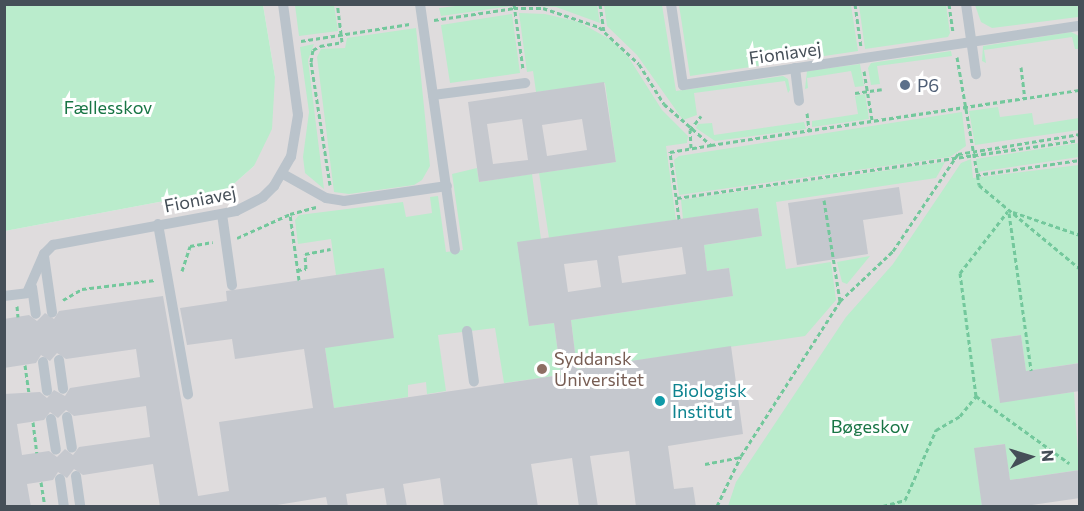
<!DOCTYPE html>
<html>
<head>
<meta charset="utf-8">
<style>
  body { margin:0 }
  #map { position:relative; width:1084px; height:511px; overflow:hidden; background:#eeebeb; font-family:Commissioner,sans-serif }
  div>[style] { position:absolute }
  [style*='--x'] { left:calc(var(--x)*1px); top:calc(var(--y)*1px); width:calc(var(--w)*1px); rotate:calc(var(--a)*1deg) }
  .education>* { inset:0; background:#dfdcdd }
  .green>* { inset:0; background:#baeccc }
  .building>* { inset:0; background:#c5c8ce }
  .path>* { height:3px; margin-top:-1.5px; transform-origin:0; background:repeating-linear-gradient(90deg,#73c89c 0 4.5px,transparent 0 7.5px) }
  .lane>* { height:10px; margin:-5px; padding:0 5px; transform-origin:5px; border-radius:5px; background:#bac3cb }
  .dots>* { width:16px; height:16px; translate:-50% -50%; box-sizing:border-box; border:3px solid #fff; border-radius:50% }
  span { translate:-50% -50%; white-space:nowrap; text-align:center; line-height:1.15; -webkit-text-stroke:6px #fff; paint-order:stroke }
  .street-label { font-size:18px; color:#454f58 }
  .service-label { font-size:18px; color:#4e5e75 }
  .left { translate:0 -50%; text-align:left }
  .park-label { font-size:18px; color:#197545 }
  .education-label { font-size:18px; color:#785e54 }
  .culture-label { font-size:18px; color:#0d838f }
  .frame { position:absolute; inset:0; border:6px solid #454f58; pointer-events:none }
  .north { position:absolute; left:1000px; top:427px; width:60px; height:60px; -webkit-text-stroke:4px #fff; paint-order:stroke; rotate:86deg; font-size:16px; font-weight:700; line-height:24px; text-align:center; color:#454f58 }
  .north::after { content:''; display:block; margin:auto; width:21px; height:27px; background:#454f58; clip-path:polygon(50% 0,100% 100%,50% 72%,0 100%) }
</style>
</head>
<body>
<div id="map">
  <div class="education">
    <div style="clip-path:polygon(263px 5px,1079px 5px,1079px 506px,5px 506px,5px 231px,228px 189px,254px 166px,275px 77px)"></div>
  </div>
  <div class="green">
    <div style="clip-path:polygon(5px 4px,263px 5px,275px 77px,272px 129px,254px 166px,228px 189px,5px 231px)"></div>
    <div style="clip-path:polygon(295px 5px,334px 5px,338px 31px,299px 36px)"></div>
    <div style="clip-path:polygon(464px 5px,510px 4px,511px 6px,441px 16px,439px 8px)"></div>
    <div style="clip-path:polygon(518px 5px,597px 5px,600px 23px,556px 7px)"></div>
    <div style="clip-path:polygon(604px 5px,662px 5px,676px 91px,783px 76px,788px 79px,790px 90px,788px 93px,785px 81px,694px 93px,697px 115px,683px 120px,637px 55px,607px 26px)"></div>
    <div style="clip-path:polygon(679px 5px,851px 5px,858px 51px,690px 76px)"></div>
    <div style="clip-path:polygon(859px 5px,946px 5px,950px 33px,948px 37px,865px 49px)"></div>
    <div style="clip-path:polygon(975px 5px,1078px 5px,1078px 17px,992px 28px,981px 22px)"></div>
    <div style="clip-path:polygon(519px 13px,545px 14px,579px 22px,611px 40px,629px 58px,662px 110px,688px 136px,687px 143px,666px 146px,676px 220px,549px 238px,539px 173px,616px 162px,605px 83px,536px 92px,533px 71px,527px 72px)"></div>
    <div style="clip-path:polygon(512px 14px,520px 73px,450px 83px,441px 25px)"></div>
    <div style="clip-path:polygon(416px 28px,430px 166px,422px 180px,414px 185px,349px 194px,334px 192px,317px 57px,321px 49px,345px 48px,347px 38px)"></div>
    <div style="clip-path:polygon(1071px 32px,1079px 36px,1079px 49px,1075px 49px,1072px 37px,984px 50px,986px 63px,982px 61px,983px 46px)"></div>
    <div style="clip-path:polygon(314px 44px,308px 60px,324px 189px,305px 173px,303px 157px,309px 112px,300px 47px)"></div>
    <div style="clip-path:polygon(951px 51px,952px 56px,877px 66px,880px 84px,871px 85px,868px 68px,871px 63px)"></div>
    <div style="clip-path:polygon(860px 64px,864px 86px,855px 87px,851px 71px,807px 78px,808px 88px,805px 89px,807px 71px)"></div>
    <div style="clip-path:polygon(865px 94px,869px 119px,812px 127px,812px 121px,858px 114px,855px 96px)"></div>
    <div style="clip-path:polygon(998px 107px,1000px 117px,1032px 113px,1034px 125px,1079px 118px,1079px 130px,975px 145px,969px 111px)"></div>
    <div style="clip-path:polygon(962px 112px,966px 146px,950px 157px,679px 195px,674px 160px,679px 156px)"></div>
    <div style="clip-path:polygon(804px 122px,806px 129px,715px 141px,696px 128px,698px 124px,712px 123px,714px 135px)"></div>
    <div style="clip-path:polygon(1079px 143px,1079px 157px,978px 172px,976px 159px)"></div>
    <div style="clip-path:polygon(971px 159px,973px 178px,1079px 165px,1079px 363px,1026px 371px,1021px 335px,991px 339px,1000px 402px,1074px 392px,1079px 470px,1010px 480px,1004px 444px,975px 448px,982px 506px,728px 506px,736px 482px,846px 317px,893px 264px,961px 163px)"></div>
    <div style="clip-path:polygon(945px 162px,936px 178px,776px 202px,786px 269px,831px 262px,836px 300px,805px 336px,577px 369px,571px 320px,733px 296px,729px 268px,707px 271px,704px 245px,762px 236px,758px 208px,683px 219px,681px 200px)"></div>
    <div style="clip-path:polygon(477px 168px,479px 182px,532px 174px,541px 239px,529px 326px,554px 323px,561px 375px,504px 383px,495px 328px,438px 335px,446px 391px,427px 394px,426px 382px,408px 385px,408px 397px,334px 408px,325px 348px,384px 268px,336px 275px,331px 239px,298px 244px,295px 220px,299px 215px,403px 202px,406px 217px,432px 213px,430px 197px,438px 196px,446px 252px,463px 250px,452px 174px)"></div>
    <div style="clip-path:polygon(870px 256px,847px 284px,842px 282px,837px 262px)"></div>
  </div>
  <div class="building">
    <div style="clip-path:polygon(evenodd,604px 82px,616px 162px,479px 182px,468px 102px,604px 82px,522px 119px,528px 160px,493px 164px,487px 124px,522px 119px,604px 82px,582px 119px,587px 150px,547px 156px,542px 125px,582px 119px)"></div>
    <div style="clip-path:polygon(899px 187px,903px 214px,863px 220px,868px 254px,797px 265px,788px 203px)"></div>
    <div style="clip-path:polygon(evenodd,758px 208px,762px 236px,704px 245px,707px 271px,729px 268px,733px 296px,571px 320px,577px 369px,731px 346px,743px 434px,668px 446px,674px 489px,693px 487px,696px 507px,636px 507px,629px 451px,590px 456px,598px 507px,579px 507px,572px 458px,531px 464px,538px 507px,444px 507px,440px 478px,403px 484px,407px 507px,387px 507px,384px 488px,346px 494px,348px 507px,328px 507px,326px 497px,265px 507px,160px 507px,153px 464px,83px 475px,74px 469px,67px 478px,58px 472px,53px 480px,27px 484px,31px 507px,4px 507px,4px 394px,40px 392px,47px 398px,54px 390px,65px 396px,70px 388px,140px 377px,136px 349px,66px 359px,57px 353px,50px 361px,41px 355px,36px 363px,4px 368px,4px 319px,29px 315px,37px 321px,45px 313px,54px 319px,59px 311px,163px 296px,198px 496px,229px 491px,219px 422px,313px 408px,304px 349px,235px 359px,232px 339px,187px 345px,180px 308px,227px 301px,226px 291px,384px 268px,394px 338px,325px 348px,334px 408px,561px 375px,554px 323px,529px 326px,517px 242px,758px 208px,682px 247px,686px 274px,622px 283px,618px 256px,682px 247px,758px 208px,597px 260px,601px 287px,568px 292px,564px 264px,597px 260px,758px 208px,146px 406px,150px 437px,79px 447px,73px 455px,65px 449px,57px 457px,49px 451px,22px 455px,17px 424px,44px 420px,50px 412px,58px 418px,66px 410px,74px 416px,146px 406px)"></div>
    <div style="clip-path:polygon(1021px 335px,1026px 371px,1080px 363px,1080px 391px,1000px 403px,991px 339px)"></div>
    <div style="clip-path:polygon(1005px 444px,1010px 480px,1080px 470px,1080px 498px,1018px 507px,982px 507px,974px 448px)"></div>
  </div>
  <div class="path">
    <div style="--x:514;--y:4;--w:66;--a:82.1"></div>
    <div style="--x:600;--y:4;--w:27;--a:82"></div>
    <div style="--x:855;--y:4;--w:43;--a:82.1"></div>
    <div style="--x:949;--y:4;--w:28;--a:82"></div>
    <div style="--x:434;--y:20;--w:81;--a:-8.5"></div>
    <div style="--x:514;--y:8;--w:29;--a:0"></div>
    <div style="--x:543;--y:8;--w:59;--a:18.7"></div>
    <div style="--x:599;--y:27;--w:54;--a:42.8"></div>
    <div style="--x:639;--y:64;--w:47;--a:58"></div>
    <div style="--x:664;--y:104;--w:62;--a:41.1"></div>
    <div style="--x:711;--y:145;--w:373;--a:-8.5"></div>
    <div style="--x:301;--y:41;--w:110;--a:-8.9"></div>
    <div style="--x:957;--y:57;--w:130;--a:80.2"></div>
    <div style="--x:979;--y:185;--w:131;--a:39.7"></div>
    <div style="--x:1021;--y:67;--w:31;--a:83"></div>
    <div style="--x:864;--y:71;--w:50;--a:80.7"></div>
    <div style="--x:855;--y:93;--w:27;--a:-8"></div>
    <div style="--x:807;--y:113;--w:16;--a:83"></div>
    <div style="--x:691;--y:148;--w:18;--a:-93"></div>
    <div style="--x:690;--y:130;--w:18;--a:-52"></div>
    <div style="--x:976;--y:175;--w:105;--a:-8.2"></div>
    <div style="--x:330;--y:185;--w:124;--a:-98.8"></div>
    <div style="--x:311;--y:62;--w:12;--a:-81"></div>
    <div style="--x:313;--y:50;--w:8;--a:-30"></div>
    <div style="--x:320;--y:46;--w:22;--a:-10"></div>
    <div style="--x:342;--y:42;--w:38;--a:-97"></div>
    <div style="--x:677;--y:198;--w:407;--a:-8.2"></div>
    <div style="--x:824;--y:200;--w:102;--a:81"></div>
    <div style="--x:1013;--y:212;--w:71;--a:18.9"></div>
    <div style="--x:1009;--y:213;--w:159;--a:82"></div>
    <div style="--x:679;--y:219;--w:68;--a:-97.7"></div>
    <div style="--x:670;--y:152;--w:42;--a:-9.7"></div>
    <div style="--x:237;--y:238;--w:58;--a:-24.4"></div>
    <div style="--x:297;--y:270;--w:9;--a:-6"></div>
    <div style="--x:306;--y:269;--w:15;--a:-94"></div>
    <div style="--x:305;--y:254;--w:26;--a:-11"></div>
    <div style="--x:182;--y:271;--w:26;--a:-72"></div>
    <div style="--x:190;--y:246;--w:23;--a:-10"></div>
    <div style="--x:299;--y:280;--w:67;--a:-97.8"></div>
    <div style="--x:290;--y:214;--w:27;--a:-15"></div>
    <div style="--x:63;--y:300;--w:22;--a:-30"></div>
    <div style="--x:82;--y:289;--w:74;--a:-7"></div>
    <div style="--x:17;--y:306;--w:11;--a:85"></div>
    <div style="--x:25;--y:365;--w:29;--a:82"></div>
    <div style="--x:976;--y:396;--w:115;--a:35.8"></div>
    <div style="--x:33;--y:422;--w:31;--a:83"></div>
    <div style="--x:705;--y:464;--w:36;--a:-11"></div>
    <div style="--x:41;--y:482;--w:24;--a:81"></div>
    <div style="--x:717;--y:506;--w:55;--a:-64.4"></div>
    <div style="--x:741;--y:456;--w:184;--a:-57.4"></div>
    <div style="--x:840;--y:301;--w:73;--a:-43.3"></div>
    <div style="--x:893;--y:251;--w:117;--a:-56.2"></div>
    <div style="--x:958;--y:154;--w:124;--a:-9.3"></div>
    <div style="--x:883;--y:506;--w:23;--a:-15"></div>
    <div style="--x:905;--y:500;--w:77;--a:-66.1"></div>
    <div style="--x:936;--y:430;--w:28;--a:-30"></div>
    <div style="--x:960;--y:416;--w:26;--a:-51"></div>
    <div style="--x:976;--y:396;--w:124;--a:-97.4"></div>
    <div style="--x:960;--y:273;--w:78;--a:-52.3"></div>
  </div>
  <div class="lane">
    <div style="--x:420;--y:4;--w:248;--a:81.9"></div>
    <div style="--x:671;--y:4;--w:82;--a:81.6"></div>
    <div style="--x:683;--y:85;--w:401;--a:-8.5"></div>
    <div style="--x:966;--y:4;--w:71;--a:81.9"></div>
    <div style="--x:795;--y:68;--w:33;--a:83"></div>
    <div style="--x:433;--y:95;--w:93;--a:-7.4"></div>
    <div style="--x:283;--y:174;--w:49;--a:29.2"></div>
    <div style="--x:326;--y:198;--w:18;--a:9"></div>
    <div style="--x:344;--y:201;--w:104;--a:-8.3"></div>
    <div style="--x:222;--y:214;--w:72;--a:82"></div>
    <div style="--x:158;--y:224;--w:173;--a:80"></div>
    <div style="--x:44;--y:256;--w:57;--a:81.9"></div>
    <div style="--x:32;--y:287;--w:27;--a:82"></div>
    <div style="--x:4;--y:296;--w:23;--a:-7"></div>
    <div style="--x:27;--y:293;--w:43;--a:-66.4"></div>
    <div style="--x:44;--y:254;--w:13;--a:-45"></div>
    <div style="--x:53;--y:245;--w:186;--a:-10.5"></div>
    <div style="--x:236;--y:211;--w:30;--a:-27"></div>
    <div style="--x:263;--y:197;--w:16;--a:-45"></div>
    <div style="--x:274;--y:186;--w:34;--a:-60"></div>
    <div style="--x:291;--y:157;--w:43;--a:-80.5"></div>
    <div style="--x:298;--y:115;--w:112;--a:-97.7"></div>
    <div style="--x:467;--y:331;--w:51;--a:82.2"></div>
    <div style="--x:59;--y:360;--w:29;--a:82"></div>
    <div style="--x:43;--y:362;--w:29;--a:82"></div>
    <div style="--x:67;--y:417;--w:31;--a:81"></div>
    <div style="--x:51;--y:419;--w:31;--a:81"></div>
    <div style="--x:76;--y:476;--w:30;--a:82"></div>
    <div style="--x:60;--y:479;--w:27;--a:82"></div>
  </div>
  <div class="dots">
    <div style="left:905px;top:85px;background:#5c6f8a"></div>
    <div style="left:542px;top:369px;background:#8d6e63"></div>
    <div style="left:660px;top:401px;background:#0f9aa8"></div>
  </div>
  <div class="street-label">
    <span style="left:785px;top:53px;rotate:-8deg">Fioniavej</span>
    <span style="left:200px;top:199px;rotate:-11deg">Fioniavej</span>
  </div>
  <div class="service-label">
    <span class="left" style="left:917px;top:85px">P6</span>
  </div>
  <div class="park-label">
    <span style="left:108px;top:107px">Fællesskov</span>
    <span style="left:870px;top:426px">Bøgeskov</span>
  </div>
  <div class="education-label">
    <span class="left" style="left:554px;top:369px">Syddansk<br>Universitet</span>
  </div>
  <div class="culture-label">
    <span class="left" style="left:672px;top:401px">Biologisk<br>Institut</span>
  </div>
  <div class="frame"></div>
  <div class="north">N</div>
</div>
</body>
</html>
